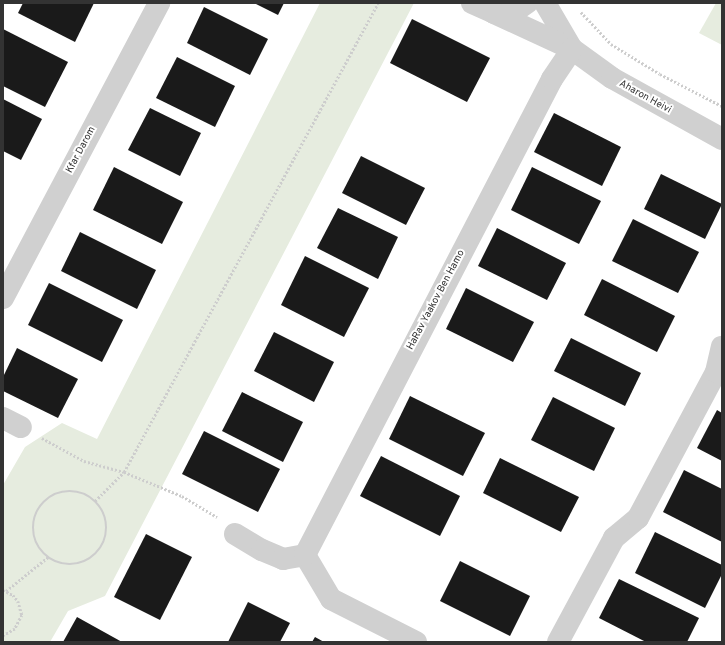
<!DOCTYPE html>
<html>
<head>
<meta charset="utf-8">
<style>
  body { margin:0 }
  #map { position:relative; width:725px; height:645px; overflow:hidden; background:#fff; font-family:Overpass,sans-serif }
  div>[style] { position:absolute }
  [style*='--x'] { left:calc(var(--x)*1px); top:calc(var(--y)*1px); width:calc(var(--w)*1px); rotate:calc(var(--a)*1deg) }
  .green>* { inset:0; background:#e6ecdf }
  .building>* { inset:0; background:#1a1a1a }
  .path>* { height:2.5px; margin-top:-1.25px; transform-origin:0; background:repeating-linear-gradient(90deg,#cdcdcd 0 2px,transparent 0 4px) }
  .path>.ring { margin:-1.25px; padding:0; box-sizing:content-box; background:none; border:2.5px solid #cdcdcd; border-radius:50% }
  .minor>* { height:22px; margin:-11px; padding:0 11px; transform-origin:11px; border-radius:11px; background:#d0d0d0 }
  span { translate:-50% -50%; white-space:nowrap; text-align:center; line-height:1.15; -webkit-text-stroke:4px #fff; paint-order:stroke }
  .street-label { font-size:10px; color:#333 }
  .frame { position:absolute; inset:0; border:4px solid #333; pointer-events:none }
</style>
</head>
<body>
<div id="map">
  <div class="green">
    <div style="clip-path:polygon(320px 3px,414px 3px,105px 596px,68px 611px,50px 642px,3px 642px,3px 485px,25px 447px,62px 423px,97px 439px)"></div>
    <div style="clip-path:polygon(716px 3px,722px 3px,722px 45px,699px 33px)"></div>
  </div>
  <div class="building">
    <div style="clip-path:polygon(23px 3px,94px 3px,75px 42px,18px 13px)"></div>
    <div style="clip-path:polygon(254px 3px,284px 3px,278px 15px)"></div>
    <div style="clip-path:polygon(204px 7px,268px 39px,250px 75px,187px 43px)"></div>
    <div style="clip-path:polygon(412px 19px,490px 58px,467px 102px,390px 63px)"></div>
    <div style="clip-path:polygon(3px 29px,68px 62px,45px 107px,3px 86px)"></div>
    <div style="clip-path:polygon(177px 57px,235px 86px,215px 127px,156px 98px)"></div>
    <div style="clip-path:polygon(3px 99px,42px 119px,21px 160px,3px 151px)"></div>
    <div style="clip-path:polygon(150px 108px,201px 133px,180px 176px,128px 150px)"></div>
    <div style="clip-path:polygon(554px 113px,621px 147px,602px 186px,534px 152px)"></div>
    <div style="clip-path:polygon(361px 156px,425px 188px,406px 225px,342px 193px)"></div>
    <div style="clip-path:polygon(114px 167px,183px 202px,162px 244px,93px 210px)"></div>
    <div style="clip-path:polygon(532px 167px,601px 201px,579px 244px,511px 210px)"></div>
    <div style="clip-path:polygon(661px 174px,722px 204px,705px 239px,644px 209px)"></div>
    <div style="clip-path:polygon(338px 208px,398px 237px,378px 279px,317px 248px)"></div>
    <div style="clip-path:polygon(633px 219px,699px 252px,678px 293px,612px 261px)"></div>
    <div style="clip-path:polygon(497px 228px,566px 263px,547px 300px,478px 266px)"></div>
    <div style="clip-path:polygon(80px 232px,156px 270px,137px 309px,61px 271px)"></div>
    <div style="clip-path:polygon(305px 256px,369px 288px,344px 337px,281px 305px)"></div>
    <div style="clip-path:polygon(602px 279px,675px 316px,657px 352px,584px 315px)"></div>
    <div style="clip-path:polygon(49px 283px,123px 320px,102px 362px,28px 325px)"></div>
    <div style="clip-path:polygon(466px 288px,534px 322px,513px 362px,446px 329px)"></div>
    <div style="clip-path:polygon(274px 332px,334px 362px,314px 402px,254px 371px)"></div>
    <div style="clip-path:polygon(571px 338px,641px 373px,625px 406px,554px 371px)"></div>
    <div style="clip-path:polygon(17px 348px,78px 379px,58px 418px,3px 391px,3px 377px)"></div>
    <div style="clip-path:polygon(242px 392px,303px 422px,283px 462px,222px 431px)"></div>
    <div style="clip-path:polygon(410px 396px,485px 433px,463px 476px,389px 439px)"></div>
    <div style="clip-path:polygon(553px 397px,615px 428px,594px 471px,531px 440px)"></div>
    <div style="clip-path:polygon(717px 410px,722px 413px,722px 461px,697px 448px)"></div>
    <div style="clip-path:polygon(204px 431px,280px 469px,258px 512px,182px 474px)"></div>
    <div style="clip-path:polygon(381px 456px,460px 496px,440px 536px,360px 496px)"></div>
    <div style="clip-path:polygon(500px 458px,579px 497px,561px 532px,483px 493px)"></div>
    <div style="clip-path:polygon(684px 470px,722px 489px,722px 542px,663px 512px)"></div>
    <div style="clip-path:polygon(655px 532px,722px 565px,722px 574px,705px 608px,635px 573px)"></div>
    <div style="clip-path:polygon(146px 534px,192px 557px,160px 620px,114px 597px)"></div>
    <div style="clip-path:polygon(460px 561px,530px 596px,510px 636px,440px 601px)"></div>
    <div style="clip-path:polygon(619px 579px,699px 618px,687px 642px,646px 642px,599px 618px)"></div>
    <div style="clip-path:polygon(248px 602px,290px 623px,280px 642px,228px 642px)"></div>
    <div style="clip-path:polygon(77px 617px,122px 642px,63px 642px)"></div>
    <div style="clip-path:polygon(315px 637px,324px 642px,312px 642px)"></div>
  </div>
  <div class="path">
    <div style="--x:581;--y:12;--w:44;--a:46.8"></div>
    <div style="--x:611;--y:44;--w:57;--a:31.5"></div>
    <div style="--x:660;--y:74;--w:70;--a:27.3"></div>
    <div style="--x:42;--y:438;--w:48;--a:28.7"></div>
    <div style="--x:84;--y:461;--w:41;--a:15.4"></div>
    <div style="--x:124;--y:472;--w:63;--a:22.5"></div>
    <div style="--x:182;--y:496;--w:41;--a:31"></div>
    <div class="ring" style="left:33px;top:491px;width:71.5px;height:71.5px"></div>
    <div style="--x:95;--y:501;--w:41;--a:-45"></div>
    <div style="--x:124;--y:472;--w:533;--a:-61.56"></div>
    <div style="--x:3;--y:590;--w:11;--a:27"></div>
    <div style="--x:13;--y:595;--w:8;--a:50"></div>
    <div style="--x:18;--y:601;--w:15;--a:74"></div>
    <div style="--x:22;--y:615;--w:16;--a:117"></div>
    <div style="--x:15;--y:629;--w:14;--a:150"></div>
    <div style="--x:6;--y:591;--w:54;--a:-39"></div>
  </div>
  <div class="minor">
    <div style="--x:472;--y:3;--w:24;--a:24"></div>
    <div style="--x:494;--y:13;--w:20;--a:-3"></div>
    <div style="--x:514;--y:12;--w:16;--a:-35"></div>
    <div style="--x:545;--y:3;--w:53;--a:59.6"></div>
    <div style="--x:494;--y:13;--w:86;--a:24.8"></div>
    <div style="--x:572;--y:49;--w:49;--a:35.9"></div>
    <div style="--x:612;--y:78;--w:126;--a:29"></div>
    <div style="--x:3;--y:298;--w:334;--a:-62.1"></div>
    <div style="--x:3;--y:418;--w:20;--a:27"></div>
    <div style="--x:235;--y:534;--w:31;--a:31"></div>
    <div style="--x:262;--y:550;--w:23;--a:23"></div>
    <div style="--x:283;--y:559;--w:22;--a:-10"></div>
    <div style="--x:416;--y:642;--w:95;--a:-153.2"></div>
    <div style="--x:331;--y:599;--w:51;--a:-120.6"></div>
    <div style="--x:305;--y:555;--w:536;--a:-62.57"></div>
    <div style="--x:552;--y:79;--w:36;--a:-56"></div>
    <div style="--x:558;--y:642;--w:118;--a:-61.7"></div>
    <div style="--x:614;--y:538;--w:31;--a:-40"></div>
    <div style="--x:638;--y:518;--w:166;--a:-61.9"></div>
    <div style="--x:716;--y:372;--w:26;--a:-77"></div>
  </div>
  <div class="street-label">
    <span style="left:645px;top:97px;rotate:29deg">Aharon Heivi</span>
    <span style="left:81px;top:150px;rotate:-62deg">Kfar Darom</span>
    <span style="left:436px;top:300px;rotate:-62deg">HaRav Yaakov Ben Hamo</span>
  </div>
  <div class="frame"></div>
</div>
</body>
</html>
